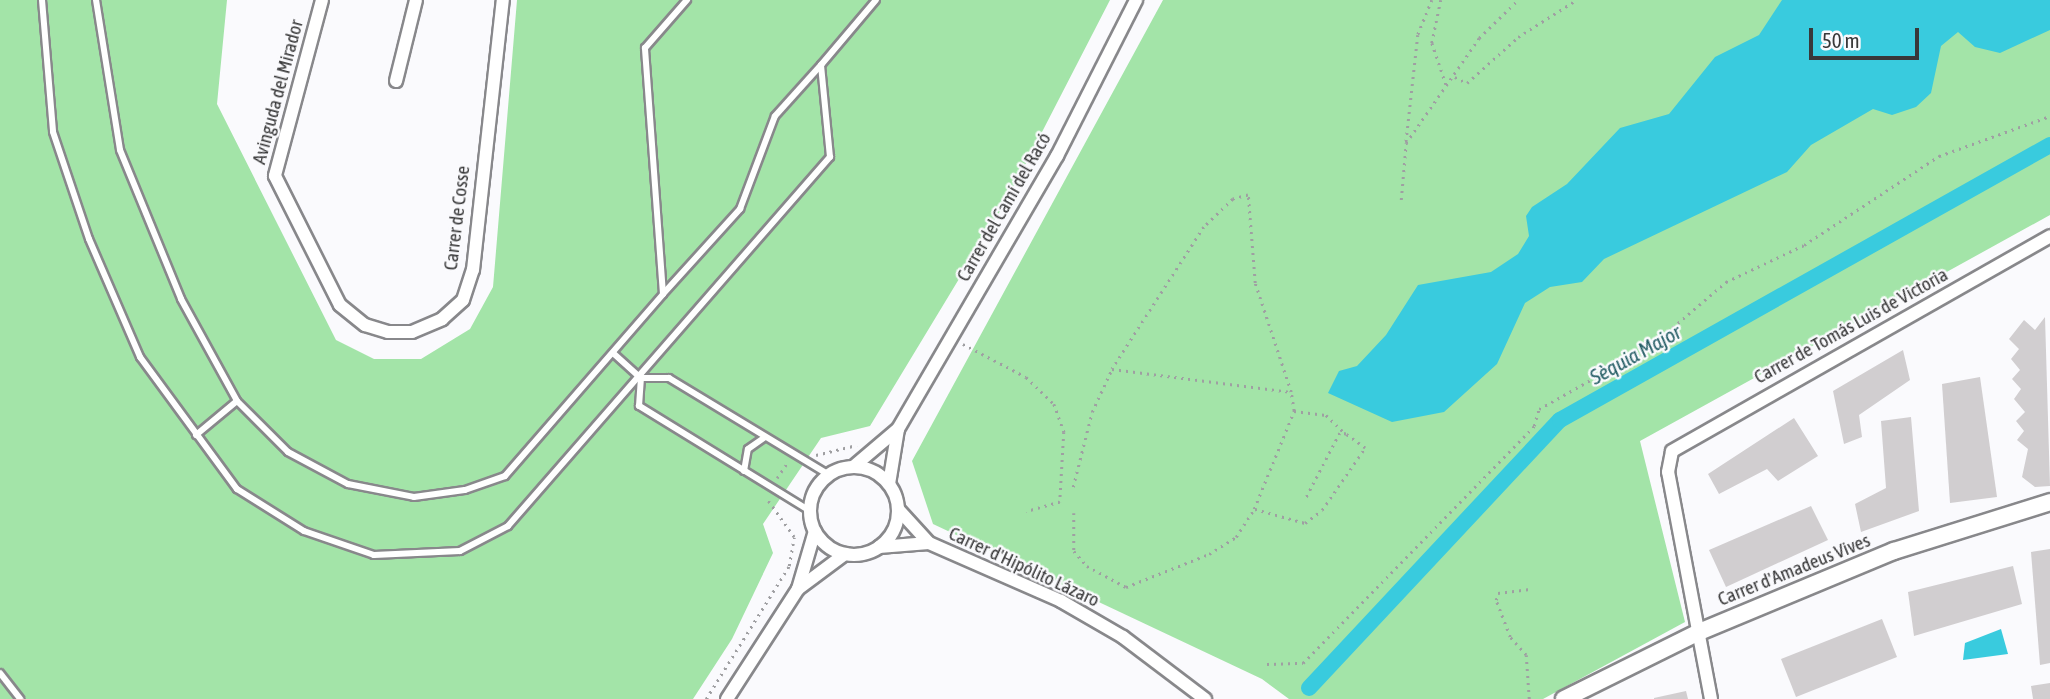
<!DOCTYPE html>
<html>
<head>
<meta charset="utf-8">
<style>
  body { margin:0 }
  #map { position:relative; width:2050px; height:699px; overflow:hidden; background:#fafafd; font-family:"Asap Condensed",sans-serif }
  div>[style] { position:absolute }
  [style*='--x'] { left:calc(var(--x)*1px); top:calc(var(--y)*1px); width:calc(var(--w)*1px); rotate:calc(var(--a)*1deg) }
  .green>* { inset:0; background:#a3e4a8 }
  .water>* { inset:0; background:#39cbde }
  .canal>* { height:16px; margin:-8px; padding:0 8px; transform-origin:8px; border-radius:8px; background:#39cbde }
  .building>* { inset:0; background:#d1ced0 }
  .path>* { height:2.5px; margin-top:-1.25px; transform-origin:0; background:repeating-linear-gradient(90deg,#9f9fa2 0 2px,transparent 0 7px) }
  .roads { filter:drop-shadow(2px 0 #88888b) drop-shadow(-2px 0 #88888b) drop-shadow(0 2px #88888b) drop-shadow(0 -2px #88888b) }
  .lane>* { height:6px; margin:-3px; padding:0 3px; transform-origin:3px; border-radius:3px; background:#fff }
  .street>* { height:12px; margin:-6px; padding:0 6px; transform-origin:6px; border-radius:6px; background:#fff }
  .street>.ring { margin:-6px; padding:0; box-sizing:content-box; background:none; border:12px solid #fff; border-radius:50% }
  .secondary>* { height:16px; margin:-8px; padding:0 8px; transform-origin:8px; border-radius:8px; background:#fff }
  span { translate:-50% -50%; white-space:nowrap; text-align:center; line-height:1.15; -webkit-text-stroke:5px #fafafd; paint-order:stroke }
  .street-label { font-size:19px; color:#383839 }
  .water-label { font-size:21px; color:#245d65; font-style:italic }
  .scale { position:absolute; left:1809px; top:28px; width:110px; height:32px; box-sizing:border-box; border:4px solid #383839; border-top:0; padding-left:9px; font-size:21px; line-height:24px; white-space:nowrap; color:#383839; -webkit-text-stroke:5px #fafafd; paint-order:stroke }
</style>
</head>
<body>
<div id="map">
  <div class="green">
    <div style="clip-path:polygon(0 0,227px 0,217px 104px,336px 340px,374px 359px,421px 359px,470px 329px,493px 287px,517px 0,1110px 0,1008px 198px,870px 426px,821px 438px,763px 524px,773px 553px,732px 639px,693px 699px,0 699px)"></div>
    <div style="clip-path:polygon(1163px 0,2050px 0,2050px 215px,1640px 441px,1685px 622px,1543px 699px,1289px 699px,1262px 679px,933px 524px,912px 461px)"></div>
  </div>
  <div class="water">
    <div style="clip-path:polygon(1782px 0,2050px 0,2050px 30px,2000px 53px,1975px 47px,1958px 32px,1941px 46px,1931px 93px,1916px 107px,1892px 115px,1873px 109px,1811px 145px,1787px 172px,1604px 259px,1582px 282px,1550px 287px,1525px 303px,1497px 364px,1444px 412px,1392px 422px,1328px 393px,1339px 371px,1357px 366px,1386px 335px,1418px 285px,1491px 272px,1518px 254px,1529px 236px,1526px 216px,1532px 207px,1567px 184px,1620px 128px,1669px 114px,1715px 57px,1759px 35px)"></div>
    <div style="clip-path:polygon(2001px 629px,2008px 654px,1963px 660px,1965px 643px)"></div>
  </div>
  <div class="canal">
    <div style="--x:1309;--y:688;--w:367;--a:-46.9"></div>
    <div style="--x:1560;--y:420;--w:562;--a:-29.3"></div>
  </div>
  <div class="building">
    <div style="clip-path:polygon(2045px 317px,2050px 486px,2035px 487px,2022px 477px,2028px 449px,2017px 440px,2024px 431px,2016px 421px,2025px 412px,2014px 399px,2021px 389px,2012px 379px,2020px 370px,2011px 359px,2019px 349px,2009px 339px,2024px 320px,2035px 330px)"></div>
    <div style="clip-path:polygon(1903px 350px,1910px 380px,1859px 415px,1862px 437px,1844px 444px,1833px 391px)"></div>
    <div style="clip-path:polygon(1980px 377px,1997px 497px,1950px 503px,1942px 384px)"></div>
    <div style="clip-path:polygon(1911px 417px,1919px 511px,1861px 532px,1855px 504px,1886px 488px,1881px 421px)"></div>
    <div style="clip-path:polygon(1794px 418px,1818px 456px,1778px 481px,1767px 469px,1719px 494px,1708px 474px)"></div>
    <div style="clip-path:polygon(1811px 506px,1828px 540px,1726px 587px,1709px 550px)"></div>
    <div style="clip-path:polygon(2050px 549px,2050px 663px,2040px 665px,2031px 552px)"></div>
    <div style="clip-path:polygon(2013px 566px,2022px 604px,1914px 636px,1908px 592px)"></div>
    <div style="clip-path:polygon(1882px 619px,1897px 657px,1796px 697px,1781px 659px)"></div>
    <div style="clip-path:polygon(2050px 683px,2050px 699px,2033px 699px,2031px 686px)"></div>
    <div style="clip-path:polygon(1686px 691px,1688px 699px,1654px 699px,1654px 698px)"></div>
  </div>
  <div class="path">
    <div style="--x:1432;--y:0;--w:38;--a:112"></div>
    <div style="--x:1418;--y:35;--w:109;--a:96.3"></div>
    <div style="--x:1406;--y:143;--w:128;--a:-55.2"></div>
    <div style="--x:1479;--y:38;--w:54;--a:-44.3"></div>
    <div style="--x:1441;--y:0;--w:44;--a:101.8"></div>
    <div style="--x:1432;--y:43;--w:46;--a:71.2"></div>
    <div style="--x:1455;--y:77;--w:13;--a:27"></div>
    <div style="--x:1467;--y:83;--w:69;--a:-42"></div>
    <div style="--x:1518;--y:37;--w:69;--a:-32.5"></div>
    <div style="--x:1401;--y:200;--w:57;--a:-85"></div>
    <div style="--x:963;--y:344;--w:71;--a:27.6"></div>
    <div style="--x:1026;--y:377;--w:39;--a:44"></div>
    <div style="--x:1054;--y:404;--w:30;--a:70"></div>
    <div style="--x:1064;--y:432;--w:70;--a:93.3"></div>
    <div style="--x:1060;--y:502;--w:35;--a:164"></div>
    <div style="--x:1294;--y:411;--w:32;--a:7"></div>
    <div style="--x:1326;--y:415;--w:28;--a:44"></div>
    <div style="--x:1346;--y:434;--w:6;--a:-171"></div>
    <div style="--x:1340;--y:433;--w:73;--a:117.6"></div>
    <div style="--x:816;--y:455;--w:42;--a:-13.7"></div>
    <div style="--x:777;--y:478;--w:18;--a:-56"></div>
    <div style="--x:1073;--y:487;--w:77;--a:-75.8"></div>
    <div style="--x:1092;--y:412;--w:47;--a:-65.1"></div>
    <div style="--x:1112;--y:369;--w:180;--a:7.3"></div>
    <div style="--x:1291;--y:392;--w:115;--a:-108.3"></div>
    <div style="--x:1255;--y:283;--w:88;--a:-94.5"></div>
    <div style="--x:1248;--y:195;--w:16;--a:165"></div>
    <div style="--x:1233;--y:199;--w:40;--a:136"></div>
    <div style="--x:1204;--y:227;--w:169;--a:122.9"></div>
    <div style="--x:1255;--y:509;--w:52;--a:15.6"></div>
    <div style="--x:1305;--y:523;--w:21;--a:-37"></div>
    <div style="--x:1322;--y:510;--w:75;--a:-55.3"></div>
    <div style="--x:1365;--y:448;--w:24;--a:-144"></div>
    <div style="--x:1074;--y:513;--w:38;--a:90"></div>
    <div style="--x:1074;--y:551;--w:20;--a:49"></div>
    <div style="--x:1087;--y:566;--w:44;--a:28.3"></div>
    <div style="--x:1126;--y:587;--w:89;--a:-21.7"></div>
    <div style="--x:1209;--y:554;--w:32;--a:-32"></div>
    <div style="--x:1236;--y:537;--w:33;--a:-57"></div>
    <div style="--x:1254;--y:509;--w:106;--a:-67.8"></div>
    <div style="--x:1294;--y:411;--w:19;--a:-99"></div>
    <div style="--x:1267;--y:664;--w:36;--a:-2"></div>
    <div style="--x:1303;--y:663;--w:331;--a:-45.7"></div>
    <div style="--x:1534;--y:426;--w:18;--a:-74"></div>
    <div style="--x:1539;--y:409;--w:129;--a:-29.4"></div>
    <div style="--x:1651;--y:346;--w:99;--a:-40.5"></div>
    <div style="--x:1726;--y:282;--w:86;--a:-25.4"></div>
    <div style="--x:1804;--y:245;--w:162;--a:-33.4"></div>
    <div style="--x:1939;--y:156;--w:118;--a:-19.8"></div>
    <div style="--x:706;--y:699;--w:157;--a:-58"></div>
    <div style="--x:789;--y:566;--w:29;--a:-80"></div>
    <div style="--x:794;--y:537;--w:48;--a:-125.7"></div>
    <div style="--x:1529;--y:699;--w:44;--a:-93.9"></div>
    <div style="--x:1526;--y:655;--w:24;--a:-132"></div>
    <div style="--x:1510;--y:637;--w:40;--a:-111"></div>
    <div style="--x:1496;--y:600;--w:7;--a:-74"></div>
    <div style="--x:1498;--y:593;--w:34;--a:-7"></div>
  </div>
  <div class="roads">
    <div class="lane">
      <div style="--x:42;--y:0;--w:132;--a:85.2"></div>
      <div style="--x:53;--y:132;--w:113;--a:71.4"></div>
      <div style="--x:89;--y:239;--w:129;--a:66.6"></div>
      <div style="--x:140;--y:357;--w:164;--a:53.7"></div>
      <div style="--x:237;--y:489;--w:79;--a:32.1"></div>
      <div style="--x:304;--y:531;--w:74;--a:18.9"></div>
      <div style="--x:374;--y:555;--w:86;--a:-2.7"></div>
      <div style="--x:460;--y:551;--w:54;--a:-27.5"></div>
      <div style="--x:508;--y:526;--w:490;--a:-48.9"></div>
      <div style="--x:830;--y:157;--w:92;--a:-95.6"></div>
      <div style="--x:821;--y:65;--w:85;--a:-49.8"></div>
      <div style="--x:96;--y:0;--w:152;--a:80.9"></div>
      <div style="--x:120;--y:150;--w:161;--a:67.7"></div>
      <div style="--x:181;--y:299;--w:116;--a:61.2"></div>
      <div style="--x:237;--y:401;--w:72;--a:45"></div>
      <div style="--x:288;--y:452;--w:68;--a:28.1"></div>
      <div style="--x:348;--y:484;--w:67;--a:11.1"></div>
      <div style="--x:414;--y:497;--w:51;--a:-7.8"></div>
      <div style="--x:465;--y:490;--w:42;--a:-19.3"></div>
      <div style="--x:505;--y:476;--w:241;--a:-49"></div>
      <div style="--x:663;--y:294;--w:247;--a:-94.2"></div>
      <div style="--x:645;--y:48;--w:64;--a:-48.8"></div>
      <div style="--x:663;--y:294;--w:115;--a:-47.8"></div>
      <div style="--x:740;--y:209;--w:99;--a:-69.4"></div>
      <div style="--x:775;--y:116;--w:69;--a:-48"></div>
      <div style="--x:613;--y:353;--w:38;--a:42"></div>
      <div style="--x:196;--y:435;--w:53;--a:-39.7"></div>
      <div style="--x:744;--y:471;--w:22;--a:-80"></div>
      <div style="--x:748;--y:449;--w:19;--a:-35"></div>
      <div style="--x:810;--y:511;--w:201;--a:-148.4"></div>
      <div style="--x:639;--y:406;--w:28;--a:-86"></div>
      <div style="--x:641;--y:378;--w:28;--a:0"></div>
      <div style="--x:669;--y:378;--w:187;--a:31.2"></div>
      <div style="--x:0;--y:673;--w:33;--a:52"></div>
    </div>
    <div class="street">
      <div style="--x:322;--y:0;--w:182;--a:105"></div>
      <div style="--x:275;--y:176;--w:144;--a:63.3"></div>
      <div style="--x:340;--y:305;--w:32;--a:39"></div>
      <div style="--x:365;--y:325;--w:24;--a:17"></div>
      <div style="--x:388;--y:332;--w:24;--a:0"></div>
      <div style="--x:412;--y:332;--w:33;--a:-23"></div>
      <div style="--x:442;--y:319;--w:28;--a:-42"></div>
      <div style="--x:463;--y:300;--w:32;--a:-72"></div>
      <div style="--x:473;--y:270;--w:272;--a:-83.7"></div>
      <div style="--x:396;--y:81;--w:83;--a:-76.1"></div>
      <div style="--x:898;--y:429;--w:316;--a:-59.8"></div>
      <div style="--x:1057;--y:156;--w:175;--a:-63.1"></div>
      <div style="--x:853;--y:467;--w:59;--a:-40.2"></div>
      <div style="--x:898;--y:429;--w:56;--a:99.3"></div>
      <div class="ring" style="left:810px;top:467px;width:76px;height:76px"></div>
      <div style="--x:898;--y:509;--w:46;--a:47.6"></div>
      <div style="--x:929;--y:543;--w:144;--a:23.7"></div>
      <div style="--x:1061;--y:601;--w:72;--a:30.1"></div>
      <div style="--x:1123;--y:637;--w:103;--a:37.1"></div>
      <div style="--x:879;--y:547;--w:50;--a:-4.6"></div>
      <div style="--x:798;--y:589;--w:59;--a:-36.7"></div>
      <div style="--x:727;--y:699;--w:131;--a:-57.2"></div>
      <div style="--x:798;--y:589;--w:60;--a:-73.7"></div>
      <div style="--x:1711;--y:699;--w:231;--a:-100.7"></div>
      <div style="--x:1668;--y:472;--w:21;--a:-79"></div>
      <div style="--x:1672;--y:451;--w:435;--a:-29.6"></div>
    </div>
    <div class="secondary">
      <div style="--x:1564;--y:699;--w:151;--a:-26.4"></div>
      <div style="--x:1699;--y:632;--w:211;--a:-22.6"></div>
      <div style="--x:1894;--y:551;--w:164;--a:-17.4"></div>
    </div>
  </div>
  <div class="street-label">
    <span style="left:278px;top:92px;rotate:-75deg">Avinguda del Mirador</span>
    <span style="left:1004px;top:207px;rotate:-60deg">Carrer del Camí del Racó</span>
    <span style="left:457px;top:218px;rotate:-83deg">Carrer de Cosse</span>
    <span style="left:1851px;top:326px;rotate:-29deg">Carrer de Tomás Luis de Victoria</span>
    <span style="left:1024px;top:567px;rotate:25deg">Carrer d'Hipólito Lázaro</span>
    <span style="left:1794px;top:570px;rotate:-22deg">Carrer d'Amadeus Vives</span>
  </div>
  <div class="water-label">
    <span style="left:1635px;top:354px;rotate:-29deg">Sèquia Major</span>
  </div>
  <div class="scale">50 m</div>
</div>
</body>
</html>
